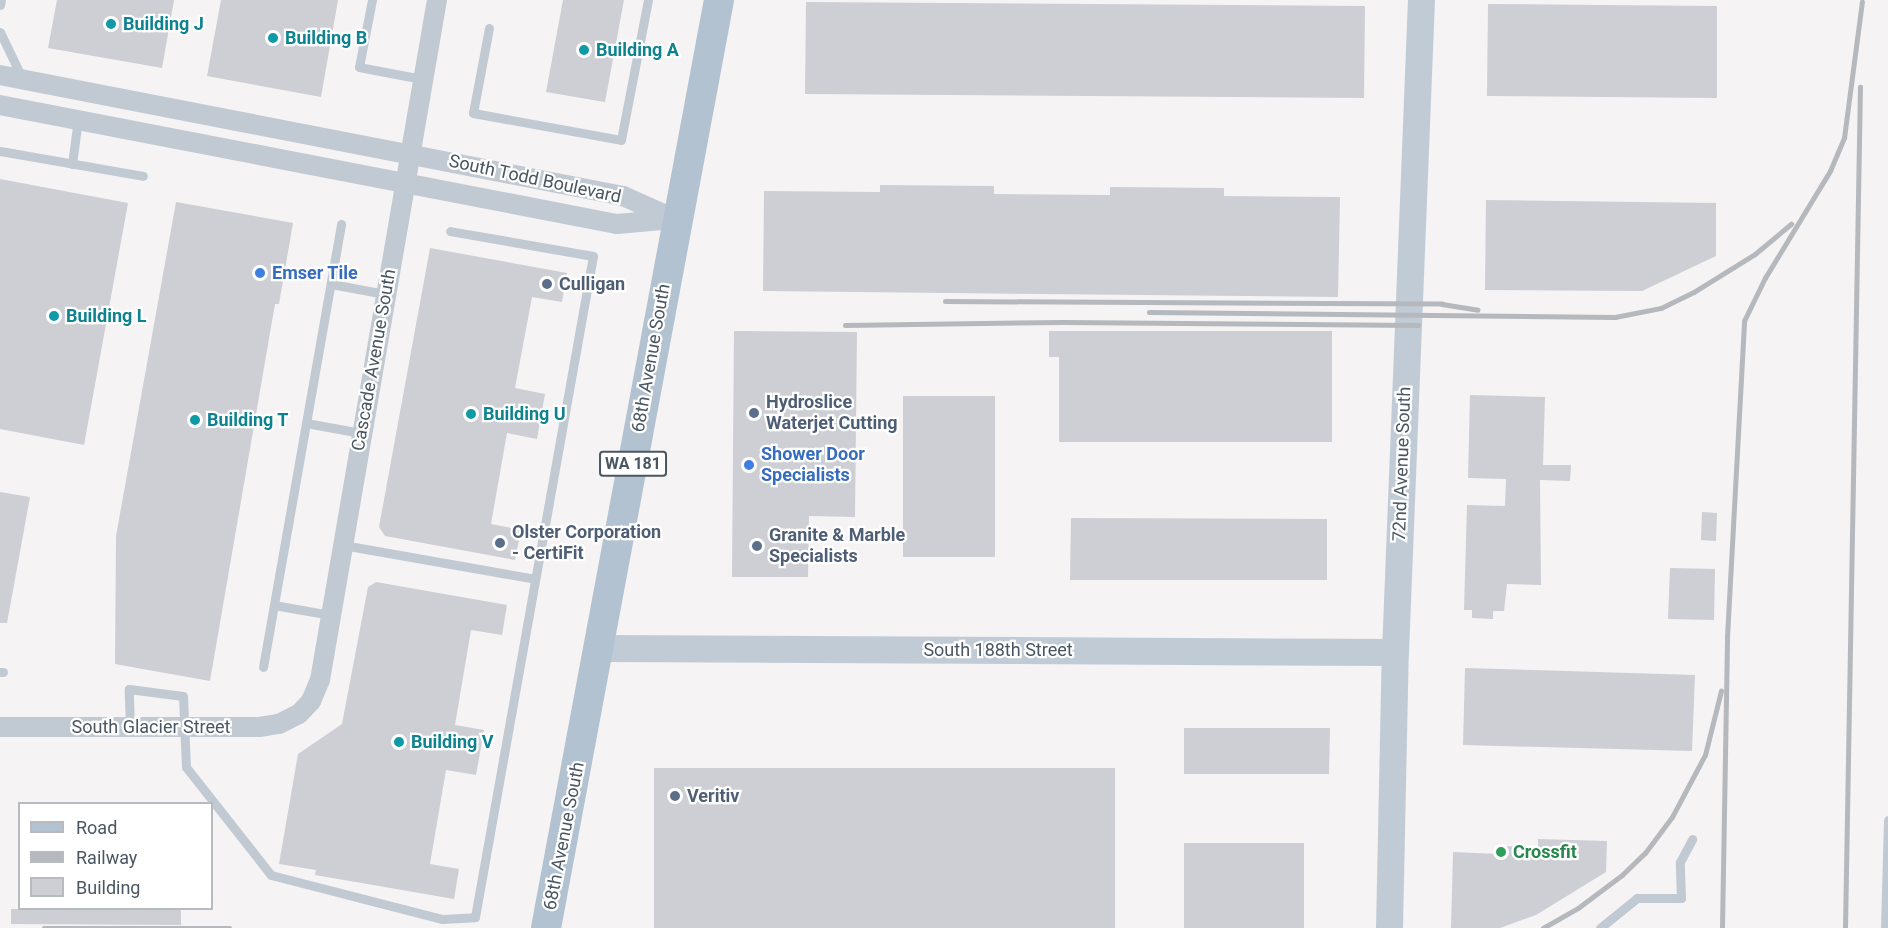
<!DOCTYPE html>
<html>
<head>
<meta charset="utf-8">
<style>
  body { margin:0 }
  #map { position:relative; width:1888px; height:928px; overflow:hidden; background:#f5f3f3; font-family:Roboto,sans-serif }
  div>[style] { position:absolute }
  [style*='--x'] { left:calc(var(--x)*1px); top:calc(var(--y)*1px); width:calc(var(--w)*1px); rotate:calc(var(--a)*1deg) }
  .building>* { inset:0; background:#cdcfd5 }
  .lane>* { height:9px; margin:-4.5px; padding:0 4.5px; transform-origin:4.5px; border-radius:4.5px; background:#c1cad2 }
  .street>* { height:20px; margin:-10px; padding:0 10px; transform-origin:10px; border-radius:10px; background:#c1cad2 }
  .secondary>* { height:27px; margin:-13.5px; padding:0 13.5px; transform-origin:13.5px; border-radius:13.5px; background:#c1cbd6 }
  .primary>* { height:30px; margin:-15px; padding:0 15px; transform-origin:15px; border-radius:15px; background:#b3c2d1 }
  .rail>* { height:4.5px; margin:-2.25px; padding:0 2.25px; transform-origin:2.25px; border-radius:2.25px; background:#b5b8bd }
  .dots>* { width:16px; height:16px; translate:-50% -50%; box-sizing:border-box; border:3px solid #fff; border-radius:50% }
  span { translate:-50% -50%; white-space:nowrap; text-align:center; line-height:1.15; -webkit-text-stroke:4.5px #fff; paint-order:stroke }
  .shield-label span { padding:2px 4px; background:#fff; border:2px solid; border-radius:4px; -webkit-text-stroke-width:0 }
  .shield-label { font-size:16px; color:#4a5661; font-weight:700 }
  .culture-label { font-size:18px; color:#0d838f; font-weight:700 }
  .left { translate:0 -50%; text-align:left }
  .street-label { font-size:18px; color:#4a5661 }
  .shop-label { font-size:18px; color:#366cbe; font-weight:700 }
  .service-label { font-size:18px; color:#4e5e75; font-weight:700 }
  .leisure-label { font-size:18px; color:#27864d; font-weight:700 }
  .legend { position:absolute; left:18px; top:802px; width:195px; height:108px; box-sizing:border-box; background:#fff; border:2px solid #b7bbc0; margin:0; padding:8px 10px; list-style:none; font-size:18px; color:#4a5661 }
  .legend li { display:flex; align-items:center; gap:12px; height:30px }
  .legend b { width:30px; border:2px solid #b7bbc0 }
</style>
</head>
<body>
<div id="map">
  <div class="building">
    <div style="clip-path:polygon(57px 0,174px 0,162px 68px,48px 48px)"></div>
    <div style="clip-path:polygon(221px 0,338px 0,321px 97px,207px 76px)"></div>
    <div style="clip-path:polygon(563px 0,624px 0,605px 102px,546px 92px)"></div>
    <div style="clip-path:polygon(806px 2px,1365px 6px,1364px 98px,805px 94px)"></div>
    <div style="clip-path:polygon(1488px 4px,1717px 6px,1717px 98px,1487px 96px)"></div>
    <div style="clip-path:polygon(0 179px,128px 203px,84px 445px,0 429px)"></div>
    <div style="clip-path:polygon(880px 185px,994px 186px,994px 194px,1110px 195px,1110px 187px,1224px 188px,1224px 196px,1340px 197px,1338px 297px,763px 291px,764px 191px,880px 192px)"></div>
    <div style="clip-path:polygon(1486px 200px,1716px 203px,1716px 256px,1642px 291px,1485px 290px)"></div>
    <div style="clip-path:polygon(176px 202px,293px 223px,279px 304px,275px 304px,210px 681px,115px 664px,116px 536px)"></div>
    <div style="clip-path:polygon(430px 248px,567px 273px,562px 302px,532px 297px,515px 388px,545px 394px,537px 439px,507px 433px,491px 524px,521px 530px,515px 560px,385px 536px,379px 527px)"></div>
    <div style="clip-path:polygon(734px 331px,857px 332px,855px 517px,809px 516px,808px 577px,732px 577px)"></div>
    <div style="clip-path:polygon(1049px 331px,1332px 331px,1332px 442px,1059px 442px,1059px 357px,1049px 357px)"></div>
    <div style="clip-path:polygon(1470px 395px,1545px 397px,1543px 465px,1571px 465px,1570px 481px,1540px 480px,1541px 585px,1507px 584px,1504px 611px,1493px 611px,1493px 619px,1472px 618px,1472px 610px,1464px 610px,1467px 505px,1505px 506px,1506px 479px,1468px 478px)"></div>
    <div style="clip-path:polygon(903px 396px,995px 396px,995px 557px,903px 557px)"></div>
    <div style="clip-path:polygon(0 492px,30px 497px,7px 623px,0 623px)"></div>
    <div style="clip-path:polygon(1702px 512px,1717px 513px,1716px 541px,1701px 540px)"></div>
    <div style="clip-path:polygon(1071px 518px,1327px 519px,1327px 580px,1070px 580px)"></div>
    <div style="clip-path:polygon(1670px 568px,1715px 569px,1714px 620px,1668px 619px)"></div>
    <div style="clip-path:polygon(376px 582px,507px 605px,502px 635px,471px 630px,455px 725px,484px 730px,476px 775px,446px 770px,430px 864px,459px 869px,454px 899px,315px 875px,316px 870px,279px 864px,298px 754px,342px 724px,368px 587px)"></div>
    <div style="clip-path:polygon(1465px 668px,1695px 675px,1692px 751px,1463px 745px)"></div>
    <div style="clip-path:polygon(1184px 728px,1330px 728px,1329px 774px,1184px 774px)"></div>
    <div style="clip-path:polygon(654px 768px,1115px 768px,1115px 928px,654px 928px)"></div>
    <div style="clip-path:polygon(1538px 839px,1607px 841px,1606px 872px,1536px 915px,1500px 928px,1451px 928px,1453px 852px,1499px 854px,1500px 846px,1538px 847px)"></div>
    <div style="clip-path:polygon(1184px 843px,1304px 843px,1304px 928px,1184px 928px)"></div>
    <div style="clip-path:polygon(11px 909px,181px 909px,181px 925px,11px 924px)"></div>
  </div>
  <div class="lane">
    <div style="--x:372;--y:0;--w:68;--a:101"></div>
    <div style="--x:359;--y:67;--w:64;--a:10.8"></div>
    <div style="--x:0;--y:5;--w:5;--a:-79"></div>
    <div style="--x:489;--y:28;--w:86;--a:100.7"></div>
    <div style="--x:473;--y:113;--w:150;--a:10.3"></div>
    <div style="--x:621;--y:140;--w:143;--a:-79.1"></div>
    <div style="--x:0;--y:32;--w:51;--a:64.4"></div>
    <div style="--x:0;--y:151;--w:145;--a:9.9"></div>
    <div style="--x:72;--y:164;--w:45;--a:-82.4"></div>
    <div style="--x:331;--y:284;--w:55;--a:10.5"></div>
    <div style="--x:306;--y:423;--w:56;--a:10.3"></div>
    <div style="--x:343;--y:545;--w:195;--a:10"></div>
    <div style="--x:274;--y:605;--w:58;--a:10"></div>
    <div style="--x:263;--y:667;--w:450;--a:-80"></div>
    <div style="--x:0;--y:672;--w:3;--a:0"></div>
    <div style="--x:130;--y:727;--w:38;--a:-92"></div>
    <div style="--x:129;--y:689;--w:54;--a:7.4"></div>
    <div style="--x:183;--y:696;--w:71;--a:87.6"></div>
    <div style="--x:186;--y:767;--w:137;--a:51.8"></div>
    <div style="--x:271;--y:875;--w:177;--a:14.4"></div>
    <div style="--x:442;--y:919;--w:33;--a:-3"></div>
    <div style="--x:475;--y:917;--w:671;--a:-79.88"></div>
    <div style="--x:593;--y:256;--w:145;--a:-170.1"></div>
    <div style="--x:1600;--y:928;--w:48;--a:-39"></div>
    <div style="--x:1637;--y:898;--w:44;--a:0"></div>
    <div style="--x:1681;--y:898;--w:36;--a:-92"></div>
    <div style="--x:1680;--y:862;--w:26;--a:-62"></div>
    <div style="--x:1885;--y:928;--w:108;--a:-88.4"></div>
  </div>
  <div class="street">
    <div style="--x:0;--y:75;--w:635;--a:10.99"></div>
    <div style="--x:623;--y:196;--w:57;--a:23.9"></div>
    <div style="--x:0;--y:105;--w:628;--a:10.92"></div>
    <div style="--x:617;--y:224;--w:56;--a:-5.1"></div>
    <div style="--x:0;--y:727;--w:259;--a:0"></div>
    <div style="--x:259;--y:727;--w:20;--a:-9"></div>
    <div style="--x:279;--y:724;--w:22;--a:-27"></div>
    <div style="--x:299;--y:714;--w:18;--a:-47"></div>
    <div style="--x:311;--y:701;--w:23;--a:-67"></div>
    <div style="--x:320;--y:680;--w:690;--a:-80.24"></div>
  </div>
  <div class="secondary">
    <div style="--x:601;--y:648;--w:794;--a:0.29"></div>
    <div style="--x:1389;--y:928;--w:276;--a:-88.8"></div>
    <div style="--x:1395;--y:652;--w:653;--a:-87.72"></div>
  </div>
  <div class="primary">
    <div style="--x:546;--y:928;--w:944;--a:-79.44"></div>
  </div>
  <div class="rail">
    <div style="--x:945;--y:301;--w:497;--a:0.3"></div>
    <div style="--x:1442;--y:304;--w:36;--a:9"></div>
    <div style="--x:1149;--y:312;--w:466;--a:0.6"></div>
    <div style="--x:1615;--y:317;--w:47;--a:-11.1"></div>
    <div style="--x:1661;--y:308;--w:37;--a:-26"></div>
    <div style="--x:1694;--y:292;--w:72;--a:-31.9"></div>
    <div style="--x:1755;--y:254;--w:47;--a:-39.8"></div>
    <div style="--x:845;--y:325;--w:218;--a:-0.8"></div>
    <div style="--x:1063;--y:322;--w:355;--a:0.5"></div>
    <div style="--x:44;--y:928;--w:186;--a:0"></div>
    <div style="--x:1543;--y:928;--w:40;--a:-29.7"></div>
    <div style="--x:1578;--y:908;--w:55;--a:-36.9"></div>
    <div style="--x:1622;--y:875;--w:32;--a:-44"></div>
    <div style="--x:1645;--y:853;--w:45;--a:-53.1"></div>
    <div style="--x:1672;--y:817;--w:70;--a:-62"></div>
    <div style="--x:1705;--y:755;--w:66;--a:-76"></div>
    <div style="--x:1722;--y:928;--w:291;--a:-89"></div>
    <div style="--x:1727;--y:637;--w:316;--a:-86.9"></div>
    <div style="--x:1744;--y:321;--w:48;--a:-64"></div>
    <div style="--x:1765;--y:278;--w:125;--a:-58.7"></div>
    <div style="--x:1830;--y:171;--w:36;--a:-67"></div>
    <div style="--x:1844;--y:138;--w:137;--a:-82.5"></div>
    <div style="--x:1845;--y:928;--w:841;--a:-88.98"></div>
  </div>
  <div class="dots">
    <div style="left:111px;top:24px;background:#0f9aa8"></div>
    <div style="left:273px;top:38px;background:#0f9aa8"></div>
    <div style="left:584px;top:50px;background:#0f9aa8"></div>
    <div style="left:260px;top:273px;background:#3f7fe0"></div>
    <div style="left:547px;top:284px;background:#5c6f8a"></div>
    <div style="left:54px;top:316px;background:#0f9aa8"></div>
    <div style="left:754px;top:413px;background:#5c6f8a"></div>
    <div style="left:471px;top:414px;background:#0f9aa8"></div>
    <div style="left:195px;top:420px;background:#0f9aa8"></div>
    <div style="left:749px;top:465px;background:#3f7fe0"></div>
    <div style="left:500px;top:543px;background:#5c6f8a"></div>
    <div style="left:757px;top:546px;background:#5c6f8a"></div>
    <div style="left:399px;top:742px;background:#0f9aa8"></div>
    <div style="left:675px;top:796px;background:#5c6f8a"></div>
    <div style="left:1501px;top:852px;background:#2e9e5b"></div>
  </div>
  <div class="shield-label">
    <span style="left:633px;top:464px">WA 181</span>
  </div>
  <div class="culture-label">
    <span class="left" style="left:123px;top:24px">Building J</span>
    <span class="left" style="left:285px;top:38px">Building B</span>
    <span class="left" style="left:596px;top:50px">Building A</span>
    <span class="left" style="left:66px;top:316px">Building L</span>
    <span class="left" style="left:483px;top:414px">Building U</span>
    <span class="left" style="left:207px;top:420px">Building T</span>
    <span class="left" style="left:411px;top:742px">Building V</span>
  </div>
  <div class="street-label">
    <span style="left:535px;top:179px;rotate:12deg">South Todd Boulevard</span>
    <span style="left:651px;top:358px;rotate:-80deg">68th Avenue South</span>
    <span style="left:374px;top:360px;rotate:-80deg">Cascade Avenue South</span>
    <span style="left:1402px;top:464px;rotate:-88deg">72nd Avenue South</span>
    <span style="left:998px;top:650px">South 188th Street</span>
    <span style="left:151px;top:727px">South Glacier Street</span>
    <span style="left:564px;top:836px;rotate:-79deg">68th Avenue South</span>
  </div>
  <div class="shop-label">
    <span class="left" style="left:272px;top:273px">Emser Tile</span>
    <span class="left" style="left:761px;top:465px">Shower Door<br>Specialists</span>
  </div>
  <div class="service-label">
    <span class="left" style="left:559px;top:284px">Culligan</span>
    <span class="left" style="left:766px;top:413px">Hydroslice<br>Waterjet Cutting</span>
    <span class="left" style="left:512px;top:543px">Olster Corporation<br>- CertiFit</span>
    <span class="left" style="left:769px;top:546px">Granite &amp; Marble<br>Specialists</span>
    <span class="left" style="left:687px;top:796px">Veritiv</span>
  </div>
  <div class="leisure-label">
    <span class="left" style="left:1513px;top:852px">Crossfit</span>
  </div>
  <ul class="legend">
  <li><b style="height:8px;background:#b3c2d1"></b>Road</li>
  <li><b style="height:8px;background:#b5b8bd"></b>Railway</li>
  <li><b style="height:16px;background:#cdcfd5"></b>Building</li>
  </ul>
</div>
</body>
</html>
